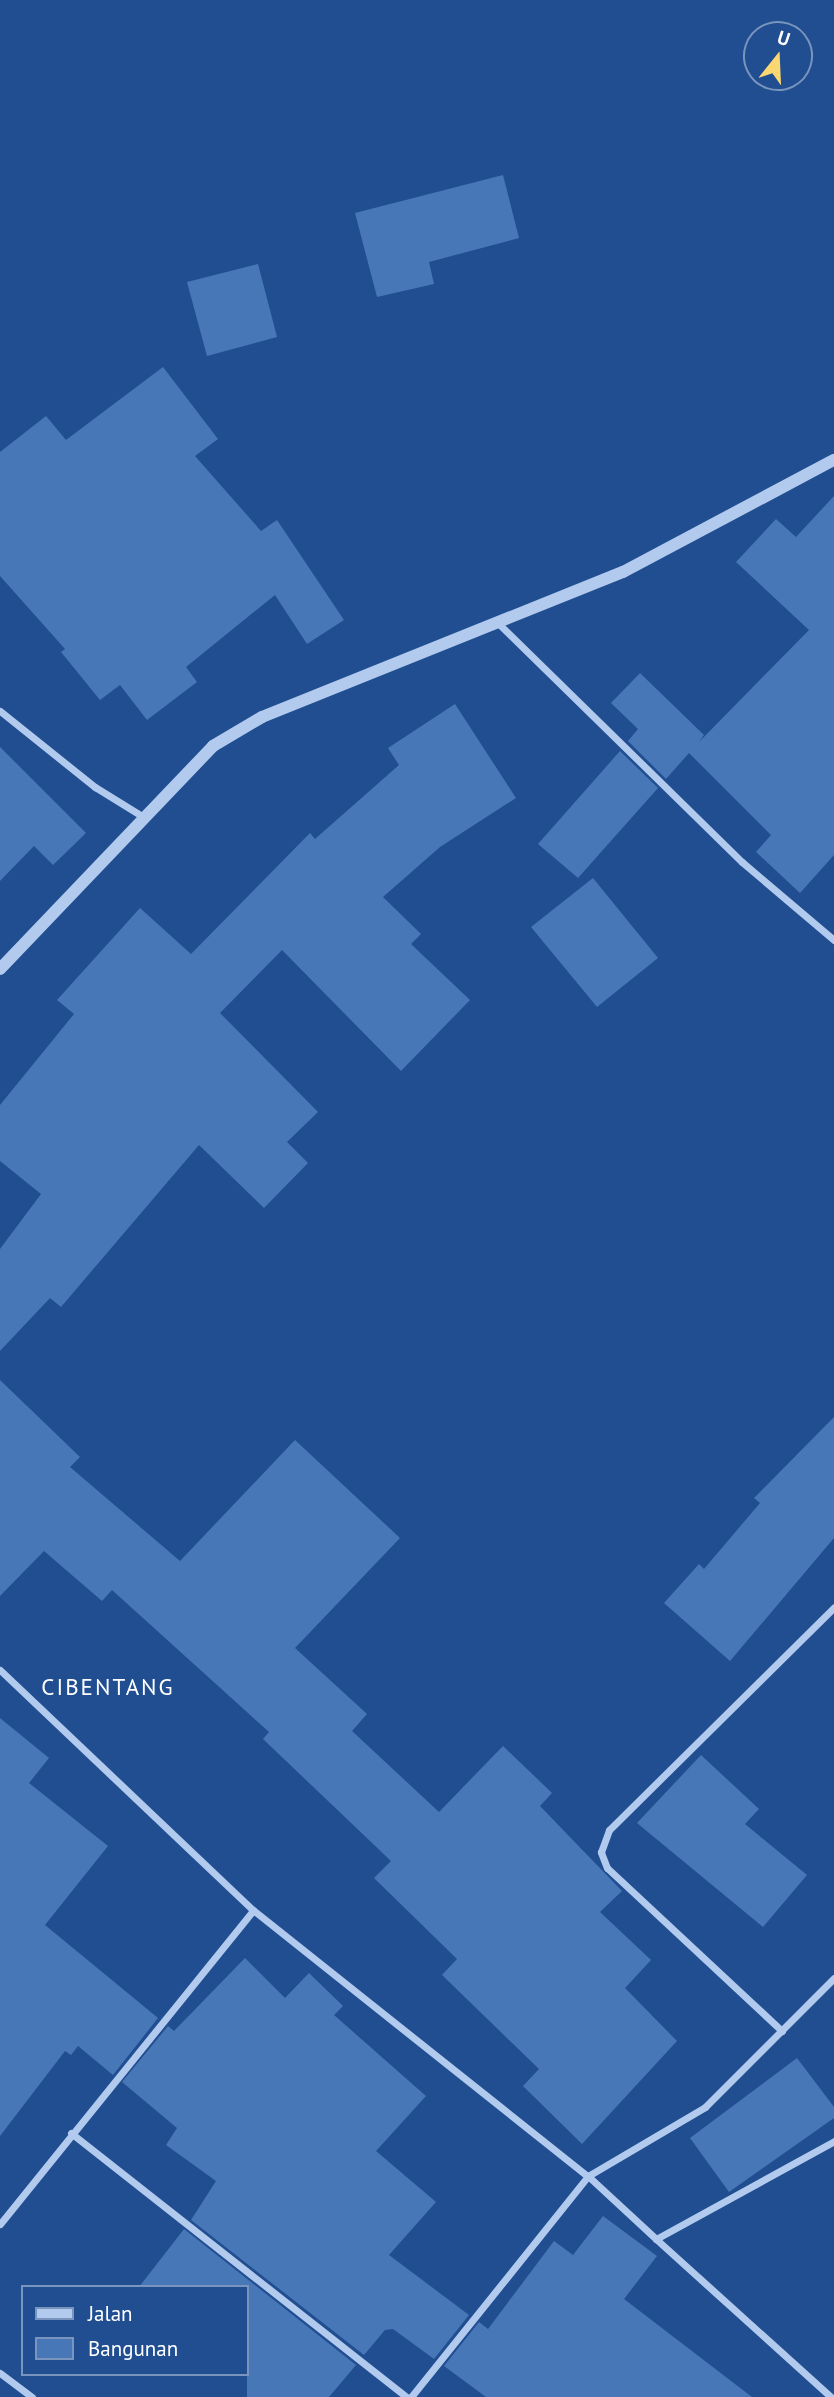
<!DOCTYPE html>
<html>
<head>
<meta charset="utf-8">
<style>
  body { margin:0 }
  #map { position:relative; width:834px; height:2397px; overflow:hidden; background:#204e91; font-family:"PT Sans",sans-serif }
  div>[style] { position:absolute }
  [style*='--x'] { left:calc(var(--x)*1px); top:calc(var(--y)*1px); width:calc(var(--w)*1px); rotate:calc(var(--a)*1deg) }
  .building>* { inset:0; background:#4877b8 }
  .minor>* { height:7px; margin:-3.5px; padding:0 3.5px; transform-origin:3.5px; border-radius:3.5px; background:#b1caed }
  .tertiary>* { height:12px; margin:-6px; padding:0 6px; transform-origin:6px; border-radius:6px; background:#b1caed }
  span { translate:-50% -50%; white-space:nowrap; text-align:center; line-height:1.15; -webkit-text-stroke:6px #204e91; paint-order:stroke }
  .quarter-label { font-size:23px; color:#fff; letter-spacing:2px }
  .legend { position:absolute; left:21px; top:2285px; width:228px; height:91px; box-sizing:border-box; background:#204e91; border:2px solid #7995bd; margin:0; padding:9px 12px; list-style:none; font-size:21px; color:#fff }
  .legend li { display:flex; align-items:center; gap:14px; height:35px }
  .legend b { width:35px; border:2px solid #7995bd }
  .north { position:absolute; left:743px; top:21px; width:70px; height:70px; box-sizing:border-box; background:#204e91; border:2px solid #7995bd; border-radius:50%; rotate:18deg; font-size:19px; font-weight:700; line-height:28px; text-align:center; color:#fff }
  .north::after { content:''; display:block; margin:auto; width:24px; height:32px; background:#fbd771; clip-path:polygon(50% 0,100% 100%,50% 72%,0 100%) }
</style>
</head>
<body>
<div id="map">
  <div class="building">
    <div style="clip-path:polygon(503px 175px,519px 238px,429px 262px,434px 284px,377px 297px,355px 213px)"></div>
    <div style="clip-path:polygon(258px 264px,277px 337px,207px 356px,187px 282px)"></div>
    <div style="clip-path:polygon(163px 367px,218px 439px,195px 456px,261px 531px,277px 520px,344px 620px,307px 644px,275px 595px,186px 667px,197px 682px,147px 720px,120px 685px,100px 700px,61px 652px,65px 649px,0 576px,0 452px,46px 416px,66px 440px)"></div>
    <div style="clip-path:polygon(834px 496px,834px 855px,800px 893px,756px 852px,771px 835px,689px 753px,666px 779px,628px 741px,638px 729px,611px 703px,640px 673px,704px 735px,699px 742px,809px 630px,736px 562px,776px 519px,796px 537px)"></div>
    <div style="clip-path:polygon(455px 704px,516px 798px,440px 847px,383px 897px,421px 934px,411px 944px,470px 1000px,401px 1071px,282px 950px,220px 1013px,318px 1112px,287px 1142px,308px 1163px,264px 1208px,199px 1145px,61px 1307px,50px 1298px,0 1351px,0 1249px,41px 1194px,0 1161px,0 1105px,74px 1014px,57px 1000px,140px 908px,191px 954px,310px 833px,315px 839px,399px 765px,388px 748px)"></div>
    <div style="clip-path:polygon(0 747px,86px 833px,53px 865px,34px 846px,0 881px)"></div>
    <div style="clip-path:polygon(620px 751px,658px 788px,578px 878px,538px 844px)"></div>
    <div style="clip-path:polygon(593px 878px,658px 958px,597px 1007px,531px 927px)"></div>
    <div style="clip-path:polygon(0 1380px,80px 1457px,70px 1467px,180px 1561px,295px 1440px,400px 1538px,295px 1648px,367px 1714px,352px 1731px,439px 1812px,503px 1746px,552px 1793px,540px 1806px,622px 1891px,600px 1912px,651px 1960px,625px 1988px,677px 2041px,582px 2144px,523px 2086px,539px 2069px,442px 1975px,457px 1959px,374px 1878px,391px 1861px,263px 1739px,269px 1732px,112px 1590px,102px 1601px,44px 1551px,0 1596px)"></div>
    <div style="clip-path:polygon(834px 1417px,834px 1538px,730px 1661px,664px 1603px,699px 1564px,704px 1569px,760px 1503px,754px 1498px)"></div>
    <div style="clip-path:polygon(0 1718px,49px 1758px,29px 1783px,108px 1846px,45px 1925px,158px 2018px,113px 2075px,78px 2046px,71px 2055px,65px 2051px,0 2136px)"></div>
    <div style="clip-path:polygon(701px 1755px,759px 1809px,745px 1824px,807px 1875px,763px 1927px,637px 1823px)"></div>
    <div style="clip-path:polygon(245px 1958px,285px 1998px,309px 1973px,343px 2006px,334px 2015px,426px 2096px,376px 2151px,436px 2202px,389px 2255px,469px 2315px,434px 2359px,393px 2329px,385px 2330px,364px 2355px,191px 2220px,216px 2181px,166px 2145px,177px 2128px,122px 2082px,168px 2026px,174px 2031px)"></div>
    <div style="clip-path:polygon(797px 2058px,834px 2107px,834px 2118px,729px 2192px,690px 2138px)"></div>
    <div style="clip-path:polygon(603px 2216px,657px 2256px,624px 2299px,752px 2397px,486px 2397px,444px 2366px,479px 2322px,488px 2329px,554px 2241px,573px 2255px)"></div>
    <div style="clip-path:polygon(184px 2229px,356px 2365px,329px 2397px,247px 2397px,247px 2287px,139px 2287px)"></div>
  </div>
  <div class="minor">
    <div style="--x:499;--y:624;--w:340;--a:44.4"></div>
    <div style="--x:742;--y:862;--w:121;--a:40.3"></div>
    <div style="--x:0;--y:711;--w:122;--a:38.7"></div>
    <div style="--x:95;--y:787;--w:59;--a:31.8"></div>
    <div style="--x:0;--y:1670;--w:349;--a:43.5"></div>
    <div style="--x:253;--y:1910;--w:428;--a:38.5"></div>
    <div style="--x:588;--y:2176;--w:93;--a:42.8"></div>
    <div style="--x:656;--y:2239;--w:203;--a:-28.8"></div>
    <div style="--x:782;--y:2031;--w:239;--a:-137"></div>
    <div style="--x:607;--y:1868;--w:17;--a:-111"></div>
    <div style="--x:601;--y:1852;--w:23;--a:-70"></div>
    <div style="--x:609;--y:1830;--w:317;--a:-44.7"></div>
    <div style="--x:71;--y:2133;--w:427;--a:38.2"></div>
    <div style="--x:0;--y:2224;--w:403;--a:-51.1"></div>
    <div style="--x:656;--y:2239;--w:236;--a:42.1"></div>
    <div style="--x:0;--y:2373;--w:40;--a:37"></div>
    <div style="--x:411;--y:2397;--w:283;--a:-51.3"></div>
    <div style="--x:588;--y:2176;--w:136;--a:-30.5"></div>
    <div style="--x:705;--y:2107;--w:182;--a:-45"></div>
  </div>
  <div class="tertiary">
    <div style="--x:0;--y:969;--w:308;--a:-46.3"></div>
    <div style="--x:213;--y:746;--w:57;--a:-30.6"></div>
    <div style="--x:262;--y:717;--w:389;--a:-21.9"></div>
    <div style="--x:623;--y:572;--w:239;--a:-28"></div>
  </div>
  <div class="quarter-label">
    <span style="left:108px;top:1687px">CIBENTANG</span>
  </div>
  <ul class="legend">
  <li><b style="height:9px;background:#b1caed"></b>Jalan</li>
  <li><b style="height:19px;background:#4877b8"></b>Bangunan</li>
  </ul>
  <div class="north">U</div>
</div>
</body>
</html>
